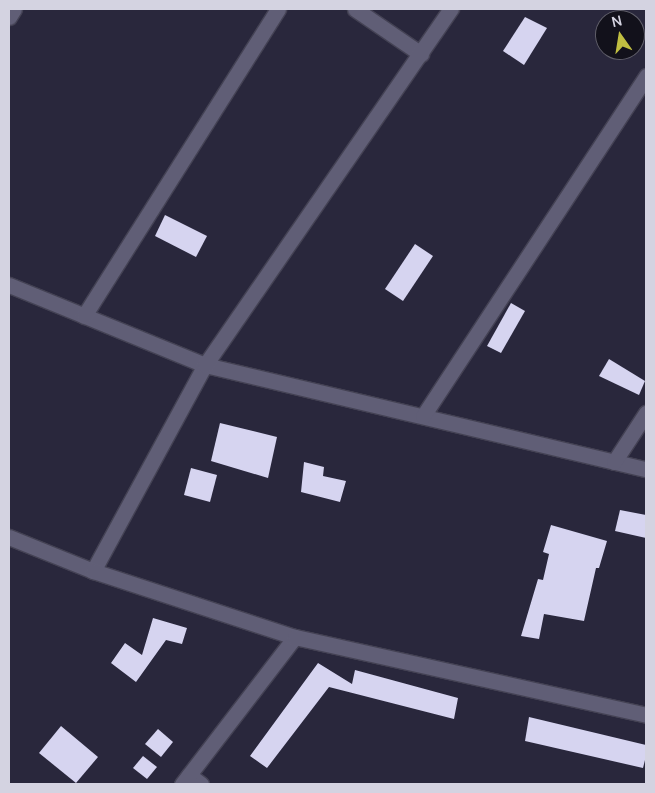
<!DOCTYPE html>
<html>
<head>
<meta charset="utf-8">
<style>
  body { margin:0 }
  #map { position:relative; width:655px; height:793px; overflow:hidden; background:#29273c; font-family:Manrope,sans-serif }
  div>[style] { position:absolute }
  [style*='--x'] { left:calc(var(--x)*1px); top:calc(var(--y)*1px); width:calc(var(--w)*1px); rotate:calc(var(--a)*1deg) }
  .building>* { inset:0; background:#d6d4f0 }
  .roads { filter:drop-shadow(1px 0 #444254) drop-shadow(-1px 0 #444254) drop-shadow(0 1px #444254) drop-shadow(0 -1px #444254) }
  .street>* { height:15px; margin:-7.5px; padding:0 7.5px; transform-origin:7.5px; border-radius:7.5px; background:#605e76 }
  .secondary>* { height:15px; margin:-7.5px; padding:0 7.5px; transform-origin:7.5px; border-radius:7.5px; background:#605e76 }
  span { translate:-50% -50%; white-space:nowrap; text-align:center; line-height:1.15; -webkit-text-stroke:5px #12111b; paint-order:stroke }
  .frame { position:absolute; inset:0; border:10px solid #d4d3e1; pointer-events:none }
  .north { position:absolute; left:595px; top:10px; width:50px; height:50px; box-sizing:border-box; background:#12111b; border:1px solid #605f6a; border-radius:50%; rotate:347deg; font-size:14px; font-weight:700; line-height:20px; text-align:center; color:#d4d3e1 }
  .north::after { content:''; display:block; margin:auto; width:18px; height:22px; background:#c0be41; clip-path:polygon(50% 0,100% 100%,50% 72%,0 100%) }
</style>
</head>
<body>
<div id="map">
  <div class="building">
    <div style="clip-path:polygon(525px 17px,547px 28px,524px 65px,503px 51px)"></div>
    <div style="clip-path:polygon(165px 215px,207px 236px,196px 257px,155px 236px)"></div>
    <div style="clip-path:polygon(415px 244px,433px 256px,403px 301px,385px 289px)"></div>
    <div style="clip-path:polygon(511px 303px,525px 311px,501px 353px,487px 346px)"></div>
    <div style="clip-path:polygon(609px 359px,645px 381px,639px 395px,599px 376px)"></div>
    <div style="clip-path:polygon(220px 423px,277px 437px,268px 478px,211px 461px)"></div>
    <div style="clip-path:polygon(304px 462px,324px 467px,323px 476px,346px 481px,340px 502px,301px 492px)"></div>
    <div style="clip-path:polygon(191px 468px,217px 475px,210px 502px,184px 495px)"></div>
    <div style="clip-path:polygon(620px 510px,646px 515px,646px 538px,615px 531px)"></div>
    <div style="clip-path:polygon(551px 525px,607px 541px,599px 568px,596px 568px,584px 621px,544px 614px,539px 639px,521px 636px,538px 579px,543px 580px,549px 554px,543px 552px)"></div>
    <div style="clip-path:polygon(153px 618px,187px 628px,182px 644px,166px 640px,136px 682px,111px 663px,125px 643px,142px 655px)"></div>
    <div style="clip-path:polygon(318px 663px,352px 684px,355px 670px,458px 698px,454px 719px,329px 687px,267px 768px,250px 756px)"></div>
    <div style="clip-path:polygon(529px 717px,646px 745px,646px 756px,643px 768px,525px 741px)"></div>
    <div style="clip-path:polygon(61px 726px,98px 757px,76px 783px,39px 753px)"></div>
    <div style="clip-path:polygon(158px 729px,173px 742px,161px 757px,145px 744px)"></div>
    <div style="clip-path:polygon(143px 756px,157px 767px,147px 779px,133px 768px)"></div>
  </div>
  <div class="roads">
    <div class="street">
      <div style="--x:355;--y:9;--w:80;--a:34.3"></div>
      <div style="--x:9;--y:17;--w:9;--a:-58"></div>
      <div style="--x:9;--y:285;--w:212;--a:22.2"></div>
      <div style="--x:205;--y:365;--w:453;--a:13.3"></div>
      <div style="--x:84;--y:316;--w:363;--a:-57.7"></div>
      <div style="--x:423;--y:416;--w:407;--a:-56.7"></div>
      <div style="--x:614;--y:462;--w:59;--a:-56.9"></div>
      <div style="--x:93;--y:571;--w:234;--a:-61.5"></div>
      <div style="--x:205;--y:365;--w:433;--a:-55.4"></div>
      <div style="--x:189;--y:775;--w:15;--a:37"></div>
      <div style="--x:182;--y:784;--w:185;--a:-52.5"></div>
    </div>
    <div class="secondary">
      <div style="--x:9;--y:537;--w:91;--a:22"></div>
      <div style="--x:93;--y:571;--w:213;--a:18.1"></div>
      <div style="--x:295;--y:637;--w:360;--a:12.5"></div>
    </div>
  </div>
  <div class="frame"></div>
  <div class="north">N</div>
</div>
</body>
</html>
